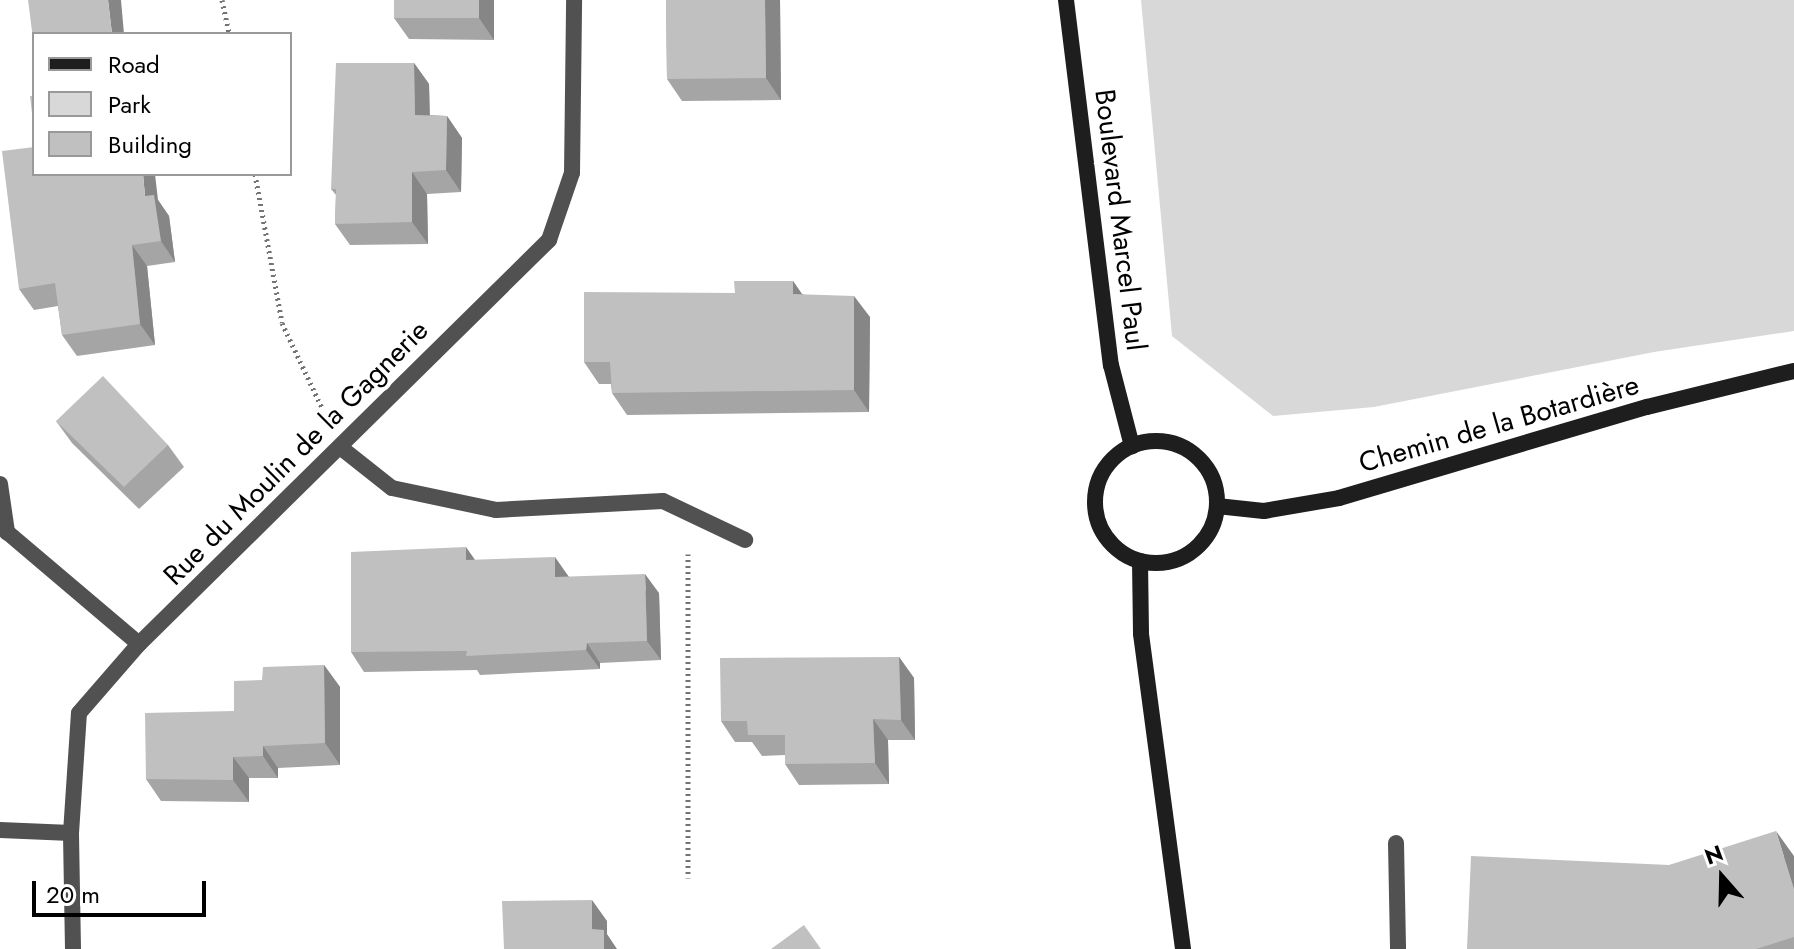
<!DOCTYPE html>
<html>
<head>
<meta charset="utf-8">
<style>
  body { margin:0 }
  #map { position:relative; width:1794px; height:949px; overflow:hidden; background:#fff; font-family:Jost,sans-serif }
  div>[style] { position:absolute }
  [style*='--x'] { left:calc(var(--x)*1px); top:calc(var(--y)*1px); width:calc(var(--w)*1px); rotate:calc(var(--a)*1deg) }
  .green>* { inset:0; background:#d8d8d8 }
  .path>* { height:5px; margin-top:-2.5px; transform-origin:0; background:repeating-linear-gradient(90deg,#737373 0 2px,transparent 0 6px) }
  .lane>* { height:16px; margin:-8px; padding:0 8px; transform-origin:8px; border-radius:8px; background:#515151 }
  .street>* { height:16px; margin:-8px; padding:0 8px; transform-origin:8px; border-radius:8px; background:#515151 }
  .secondary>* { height:16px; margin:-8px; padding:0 8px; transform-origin:8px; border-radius:8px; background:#1e1e1e }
  .secondary>.ring { margin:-8px; padding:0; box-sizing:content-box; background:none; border:16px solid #1e1e1e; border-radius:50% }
  .wall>* { inset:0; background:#a5a5a5 }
  .shaded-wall>* { inset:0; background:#868686 }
  .building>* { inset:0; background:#c0c0c0 }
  span { translate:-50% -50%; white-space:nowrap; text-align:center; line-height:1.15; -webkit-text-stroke:8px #fff; paint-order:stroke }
  .street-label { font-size:28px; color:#000 }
  .legend { position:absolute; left:32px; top:32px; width:260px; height:144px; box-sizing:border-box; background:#fff; border:2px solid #999; margin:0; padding:10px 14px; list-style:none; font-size:24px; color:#000 }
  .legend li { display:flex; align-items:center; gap:16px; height:40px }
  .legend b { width:40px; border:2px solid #999 }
  .north { position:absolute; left:1682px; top:837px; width:80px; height:80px; -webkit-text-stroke:6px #fff; paint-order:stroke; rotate:340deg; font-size:22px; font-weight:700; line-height:32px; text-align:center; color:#000 }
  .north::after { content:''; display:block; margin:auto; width:28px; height:36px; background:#000; clip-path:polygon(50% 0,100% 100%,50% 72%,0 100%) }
  .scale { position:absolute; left:32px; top:881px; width:174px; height:36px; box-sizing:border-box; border:4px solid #000; border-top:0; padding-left:10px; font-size:24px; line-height:28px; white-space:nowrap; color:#000; -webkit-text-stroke:6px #fff; paint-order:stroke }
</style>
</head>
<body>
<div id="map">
  <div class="green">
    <div style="clip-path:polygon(1141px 0,1794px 0,1794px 331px,1654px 352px,1374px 407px,1273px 416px,1172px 336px)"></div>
  </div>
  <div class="path">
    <div style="--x:222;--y:0;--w:35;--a:78"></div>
    <div style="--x:255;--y:174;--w:151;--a:79.7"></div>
    <div style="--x:282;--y:323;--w:96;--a:64.8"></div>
    <div style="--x:688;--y:554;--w:324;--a:90"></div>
  </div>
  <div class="lane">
    <div style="--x:1396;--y:843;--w:106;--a:88.9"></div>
  </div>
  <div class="street">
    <div style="--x:340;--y:447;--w:66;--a:38.3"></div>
    <div style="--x:392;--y:488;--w:106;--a:11.9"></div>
    <div style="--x:496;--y:510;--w:167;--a:-3.1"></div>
    <div style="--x:663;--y:501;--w:91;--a:25.4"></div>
    <div style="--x:0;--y:484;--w:49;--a:81.7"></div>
    <div style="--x:7;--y:532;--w:173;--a:40.3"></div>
    <div style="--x:0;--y:830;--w:71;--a:2.4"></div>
    <div style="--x:73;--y:949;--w:116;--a:-91"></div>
    <div style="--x:71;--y:833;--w:120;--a:-86.2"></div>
    <div style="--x:79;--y:713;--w:91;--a:-49"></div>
    <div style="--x:139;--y:644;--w:576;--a:-44.58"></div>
    <div style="--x:549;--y:240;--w:71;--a:-71.1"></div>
    <div style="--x:572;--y:173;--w:173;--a:-89.3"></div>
  </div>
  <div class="secondary">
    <div style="--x:1066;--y:0;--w:368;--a:83"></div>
    <div style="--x:1111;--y:365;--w:84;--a:75.5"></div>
    <div class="ring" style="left:1095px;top:441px;width:106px;height:106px"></div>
    <div style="--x:1217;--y:506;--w:47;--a:6.1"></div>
    <div style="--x:1264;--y:511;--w:76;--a:-9.8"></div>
    <div style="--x:1339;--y:498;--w:321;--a:-16.5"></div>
    <div style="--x:1647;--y:407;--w:151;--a:-13.8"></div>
    <div style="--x:1140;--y:561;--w:73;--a:89.2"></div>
    <div style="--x:1141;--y:634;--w:318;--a:82.4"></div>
  </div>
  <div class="wall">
    <div style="clip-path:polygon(494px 0,494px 40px,409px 39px,394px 18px)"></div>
    <div style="clip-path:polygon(666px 0,780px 0,781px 100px,682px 101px,667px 79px)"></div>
    <div style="clip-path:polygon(414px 63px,429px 84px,430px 115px,447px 116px,462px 138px,461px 192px,427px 194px,428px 244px,350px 245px,335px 224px,336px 195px,331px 189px)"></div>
    <div style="clip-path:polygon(158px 200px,169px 216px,175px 262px,147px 266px,155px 345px,77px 356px,62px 335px,58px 306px,34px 310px,19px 289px)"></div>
    <div style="clip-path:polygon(793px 281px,802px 294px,870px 317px,869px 412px,627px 415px,612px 393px,611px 384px,599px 384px,584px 362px,735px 293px)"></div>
    <div style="clip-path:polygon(56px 421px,168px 445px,184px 467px,139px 509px,72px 443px)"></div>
    <div style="clip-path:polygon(475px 560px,659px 593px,661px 660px,600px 663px,600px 669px,480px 675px,477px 670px,364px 672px,351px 652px)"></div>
    <div style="clip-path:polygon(899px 657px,914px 678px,915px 740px,888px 740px,889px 784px,799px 785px,785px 764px,785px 755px,762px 756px,752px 742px,735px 742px,721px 721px)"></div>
    <div style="clip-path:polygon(324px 665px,340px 687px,340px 765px,278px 768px,278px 778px,249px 778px,249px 802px,161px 801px,146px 779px,234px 711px,262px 680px)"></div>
    <div style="clip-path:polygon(1794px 856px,1794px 949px,1467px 949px,1669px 865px)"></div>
  </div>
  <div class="shaded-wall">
    <div style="clip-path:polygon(108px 0,121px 0,124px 34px,112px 34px)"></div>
    <div style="clip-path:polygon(479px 0,494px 0,494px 40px,479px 18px)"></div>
    <div style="clip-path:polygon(765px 0,780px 0,781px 100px,766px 78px)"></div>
    <div style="clip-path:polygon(414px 63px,429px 84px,430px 137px,415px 115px)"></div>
    <div style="clip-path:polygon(447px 116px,462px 138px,461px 192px,446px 170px)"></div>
    <div style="clip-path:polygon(412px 172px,427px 194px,428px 244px,412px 222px)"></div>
    <div style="clip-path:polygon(143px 174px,155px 174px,158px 200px,169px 216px,175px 262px,161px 241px,145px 196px)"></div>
    <div style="clip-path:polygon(132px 245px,147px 266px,155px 345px,140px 324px)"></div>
    <div style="clip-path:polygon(793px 281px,808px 303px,793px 294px)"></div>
    <div style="clip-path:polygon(854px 296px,870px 317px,869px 412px,854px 390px)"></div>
    <div style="clip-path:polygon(466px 547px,480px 567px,466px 560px)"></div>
    <div style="clip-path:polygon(555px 557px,569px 577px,555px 577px)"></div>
    <div style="clip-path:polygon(645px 574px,659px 593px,661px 660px,647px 641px)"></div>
    <div style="clip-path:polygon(587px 643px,600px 663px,600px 669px,586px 650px)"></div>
    <div style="clip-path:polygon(899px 657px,914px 678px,915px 740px,901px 720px)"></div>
    <div style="clip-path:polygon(324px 665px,340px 687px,340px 765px,325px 743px)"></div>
    <div style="clip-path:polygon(873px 719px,888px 740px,889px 784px,875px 763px)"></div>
    <div style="clip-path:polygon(263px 746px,278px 768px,278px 778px,263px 756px)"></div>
    <div style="clip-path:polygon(233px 757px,249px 778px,249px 802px,233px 780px)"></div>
    <div style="clip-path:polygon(1776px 831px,1794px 856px,1794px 889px)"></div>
    <div style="clip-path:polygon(592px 900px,607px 921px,607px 934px,617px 949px,604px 949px,592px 929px)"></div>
  </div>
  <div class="building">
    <div style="clip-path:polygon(28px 0,108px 0,112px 34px,34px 34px,34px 47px)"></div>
    <div style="clip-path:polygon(394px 0,479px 0,479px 18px,394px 18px)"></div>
    <div style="clip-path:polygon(666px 0,765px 0,766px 78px,667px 79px)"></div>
    <div style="clip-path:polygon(336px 63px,414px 63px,415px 115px,447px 116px,446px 170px,412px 172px,412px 222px,335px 224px,336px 189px,331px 189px)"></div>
    <div style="clip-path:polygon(30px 96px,34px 96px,34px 131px)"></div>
    <div style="clip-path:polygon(34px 147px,34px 174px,143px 174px,145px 196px,154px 195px,161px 241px,132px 245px,140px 324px,62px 335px,55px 283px,19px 289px,2px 151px)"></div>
    <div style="clip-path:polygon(734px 281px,793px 281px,793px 294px,854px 296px,854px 390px,612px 393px,610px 362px,584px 362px,584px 292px,735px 293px)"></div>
    <div style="clip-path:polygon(103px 376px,168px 445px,124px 487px,56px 421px)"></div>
    <div style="clip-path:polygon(466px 547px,466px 560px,555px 557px,555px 577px,645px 574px,647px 641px,587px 643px,586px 650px,466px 656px,467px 651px,351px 652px,351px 552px)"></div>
    <div style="clip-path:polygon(899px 657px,901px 720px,873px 719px,875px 763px,785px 764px,785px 735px,748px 735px,747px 721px,721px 721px,720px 658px)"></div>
    <div style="clip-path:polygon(324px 665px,325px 743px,263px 746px,263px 756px,233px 757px,233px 780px,146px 779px,145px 713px,234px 711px,234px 681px,262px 680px,263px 667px)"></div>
    <div style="clip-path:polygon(1776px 831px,1794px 889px,1794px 937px,1756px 949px,1467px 949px,1471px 856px,1669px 865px)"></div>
    <div style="clip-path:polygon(592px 900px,592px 929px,604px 930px,604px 949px,504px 949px,502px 901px)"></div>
    <div style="clip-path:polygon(804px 925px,821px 949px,771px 949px)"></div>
  </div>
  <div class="street-label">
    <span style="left:1120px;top:220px;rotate:83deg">Boulevard Marcel Paul</span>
    <span style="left:1499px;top:424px;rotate:-16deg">Chemin de la Botardière</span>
    <span style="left:296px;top:453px;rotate:-45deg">Rue du Moulin de la Gagnerie</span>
  </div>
  <ul class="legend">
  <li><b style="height:10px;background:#1e1e1e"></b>Road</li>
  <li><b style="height:22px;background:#d8d8d8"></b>Park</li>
  <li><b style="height:22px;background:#c0c0c0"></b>Building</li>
  </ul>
  <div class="north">N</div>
  <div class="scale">20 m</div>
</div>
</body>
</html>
